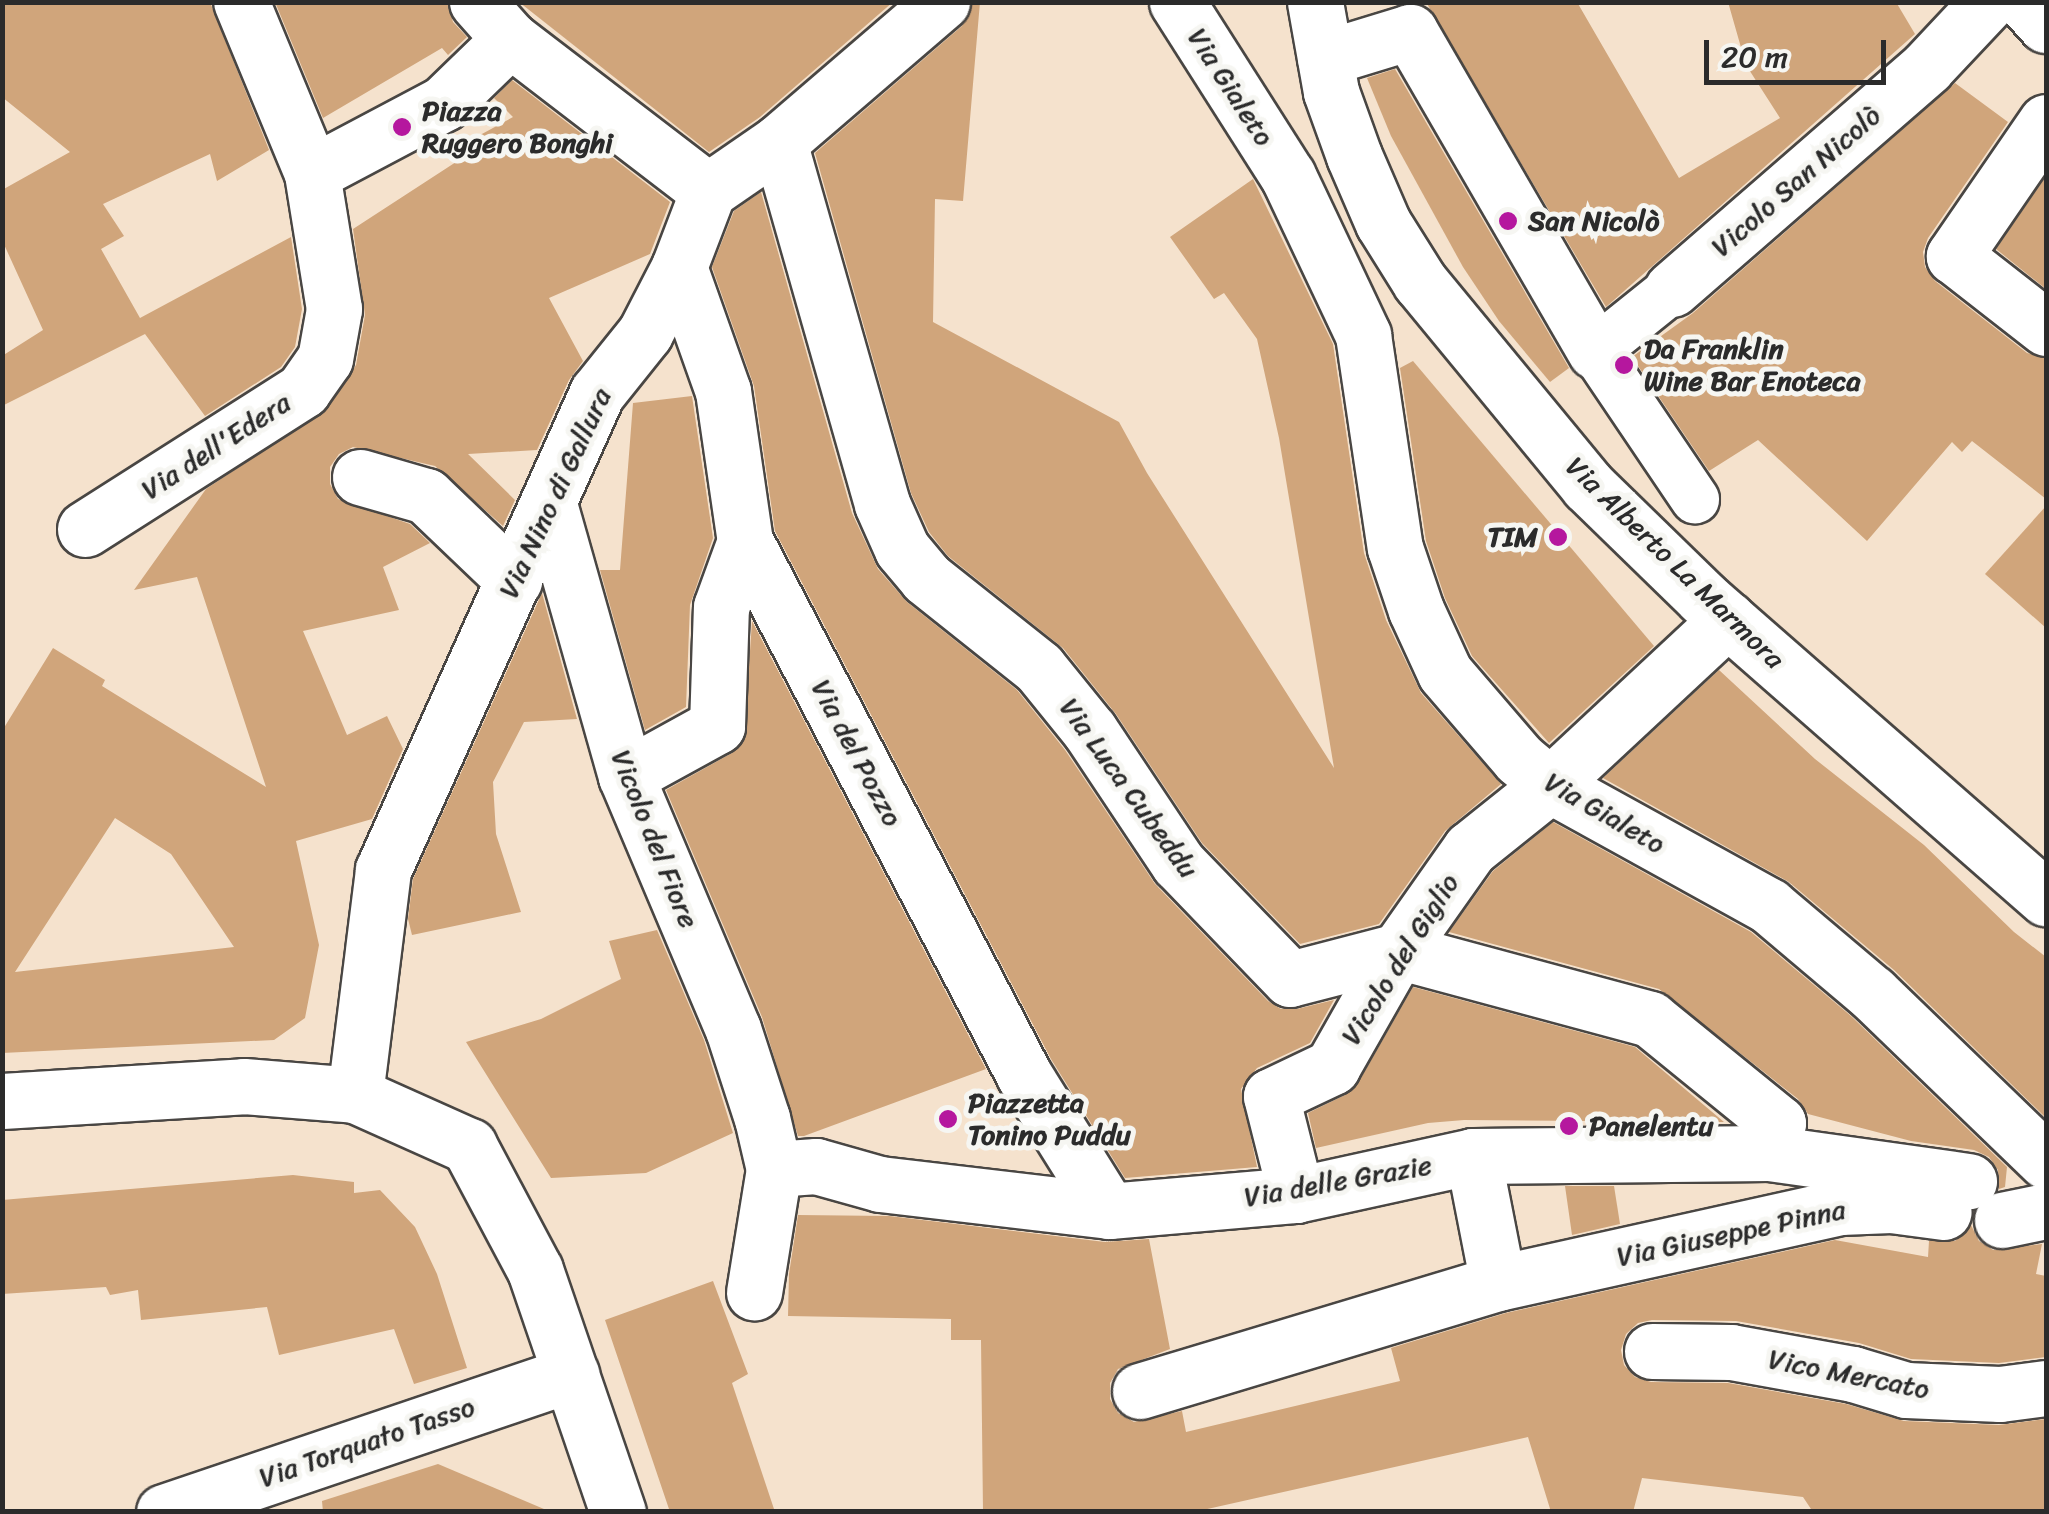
<!DOCTYPE html>
<html>
<head>
<meta charset="utf-8">
<style>
  body { margin:0 }
  #map { position:relative; width:2049px; height:1514px; overflow:hidden; background:#f5e2cd; font-family:Sriracha,sans-serif }
  div>[style] { position:absolute }
  [style*='--x'] { left:calc(var(--x)*1px); top:calc(var(--y)*1px); width:calc(var(--w)*1px); rotate:calc(var(--a)*1deg) }
  .building>* { inset:0; background:#d0a57b }
  .roads { filter:drop-shadow(2px 0 #494643) drop-shadow(-2px 0 #494643) drop-shadow(0 2px #494643) drop-shadow(0 -2px #494643) }
  .pedestrian>* { height:48px; margin:-24px; padding:0 24px; transform-origin:24px; border-radius:24px; background:#fff }
  .minor>* { height:55px; margin:-27.5px; padding:0 27.5px; transform-origin:27.5px; border-radius:27.5px; background:#fff }
  .tertiary>* { height:55px; margin:-27.5px; padding:0 27.5px; transform-origin:27.5px; border-radius:27.5px; background:#fff }
  .dots>* { width:28px; height:28px; translate:-50% -50%; box-sizing:border-box; border:5px solid #f6f6f2; border-radius:50% }
  span { translate:-50% -50%; white-space:nowrap; text-align:center; line-height:1.15; -webkit-text-stroke:10px #f6f6f2; paint-order:stroke }
  .street-label { font-size:28px; color:#2b2b2b }
  .poi-label { font-size:28px; color:#2b2b2b; font-weight:700 }
  .left { translate:0 -50%; text-align:left }
  .right { translate:-100% -50%; text-align:right }
  .frame { position:absolute; inset:0; border:5px solid #2b2b2b; pointer-events:none }
  .scale { position:absolute; left:1704px; top:40px; width:182px; height:45px; box-sizing:border-box; border:5px solid #2b2b2b; border-top:0; padding-left:12px; font-size:30px; line-height:35px; white-space:nowrap; color:#2b2b2b; -webkit-text-stroke:8px #f6f6f2; paint-order:stroke }
</style>
</head>
<body>
<div id="map">
  <div class="building">
    <div style="clip-path:polygon(2px 2px,210px 2px,269px 150px,217px 181px,210px 154px,103px 204px,124px 236px,101px 249px,140px 318px,291px 237px,302px 309px,295px 347px,281px 367px,205px 416px,145px 334px,2px 406px,2px 356px,43px 330px,2px 240px,2px 190px,70px 152px,2px 97px)"></div>
    <div style="clip-path:polygon(275px 2px,447px 2px,453px 22px,467px 37px,448px 55px,442px 48px,323px 118px)"></div>
    <div style="clip-path:polygon(519px 2px,893px 2px,760px 117px,709px 152px)"></div>
    <div style="clip-path:polygon(972px 2px,980px 2px,963px 201px,935px 199px,933px 322px,1119px 422px,1147px 473px,1334px 768px,1279px 438px,1257px 339px,1224px 293px,1214px 299px,1170px 237px,1253px 179px,1333px 344px,1364px 553px,1386px 620px,1421px 693px,1501px 784px,1445px 831px,1379px 924px,1300px 944px,1202px 843px,1116px 714px,1063px 648px,948px 556px,929px 532px,911px 493px,815px 153px,962px 26px)"></div>
    <div style="clip-path:polygon(1426px 2px,1577px 2px,1679px 178px,1780px 118px,1746px 65px,1728px 2px,1896px 2px,1915px 34px,1606px 307px)"></div>
    <div style="clip-path:polygon(1395px 69px,1569px 368px,1550px 382px,1499px 321px,1463px 267px,1391px 136px,1367px 78px)"></div>
    <div style="clip-path:polygon(evenodd,512px 80px,670px 202px,650px 254px,549px 298px,583px 361px,569px 380px,537px 450px,468px 454px,515px 500px,503px 526px,435px 466px,353px 447px,339px 454px,330px 467px,330px 484px,338px 499px,410px 524px,430px 543px,383px 567px,399px 610px,303px 631px,347px 735px,387px 716px,403px 749px,372px 819px,296px 841px,319px 945px,305px 1018px,274px 1040px,2px 1053px,2px 731px,53px 648px,105px 680px,102px 686px,266px 787px,197px 577px,134px 590px,206px 489px,328px 408px,356px 365px,365px 315px,353px 229px,476px 149px,469px 141px,513px 117px,494px 98px,512px 80px,115px 818px,171px 854px,234px 947px,15px 972px,115px 818px)"></div>
    <div style="clip-path:polygon(1955px 83px,2008px 122px,1928px 238px,1923px 252px,1925px 267px,1935px 281px,2027px 353px,2046px 358px,2046px 499px,1972px 441px,1962px 452px,1952px 442px,1867px 541px,1758px 440px,1709px 471px,1632px 357px,1693px 313px)"></div>
    <div style="clip-path:polygon(2046px 176px,2046px 289px,1996px 249px)"></div>
    <div style="clip-path:polygon(761px 192px,852px 513px,878px 569px,907px 602px,1017px 690px,1065px 750px,1155px 884px,1268px 1001px,1281px 1009px,1297px 1009px,1334px 1000px,1310px 1043px,1257px 1068px,1241px 1089px,1257px 1167px,1125px 1178px,1051px 1059px,775px 531px,754px 386px,712px 267px,734px 211px)"></div>
    <div style="clip-path:polygon(1413px 361px,1654px 646px,1549px 743px,1472px 656px,1445px 598px,1426px 541px,1400px 368px)"></div>
    <div style="clip-path:polygon(692px 396px,713px 538px,690px 605px,686px 707px,645px 730px,600px 570px,620px 570px,633px 403px)"></div>
    <div style="clip-path:polygon(2046px 506px,2046px 628px,1985px 574px)"></div>
    <div style="clip-path:polygon(542px 593px,577px 719px,524px 722px,493px 782px,496px 834px,521px 912px,412px 935px,408px 919px,413px 879px)"></div>
    <div style="clip-path:polygon(752px 621px,986px 1069px,804px 1136px,798px 1136px,762px 1017px,666px 790px,732px 753px,744px 741px)"></div>
    <div style="clip-path:polygon(1719px 670px,1815px 759px,1924px 845px,2014px 932px,2046px 957px,2046px 1118px,1894px 970px,1789px 882px,1603px 778px)"></div>
    <div style="clip-path:polygon(1553px 822px,1751px 932px,1851px 1016px,2007px 1167px,2005px 1187px,1999px 1189px,1998px 1170px,1989px 1157px,1974px 1150px,1911px 1141px,1808px 1114px,1798px 1099px,1659px 989px,1449px 932px,1493px 871px)"></div>
    <div style="clip-path:polygon(657px 930px,704px 1040px,733px 1133px,646px 1173px,551px 1178px,466px 1042px,541px 1019px,621px 979px,609px 941px)"></div>
    <div style="clip-path:polygon(1413px 987px,1635px 1047px,1724px 1122px,1464px 1120px,1428px 1123px,1316px 1148px,1308px 1113px,1345px 1095px,1358px 1083px)"></div>
    <div style="clip-path:polygon(293px 1175px,354px 1182px,354px 1193px,380px 1190px,415px 1227px,437px 1274px,467px 1368px,414px 1384px,394px 1329px,279px 1355px,267px 1307px,141px 1320px,138px 1290px,110px 1295px,106px 1287px,2px 1294px,2px 1200px)"></div>
    <div style="clip-path:polygon(1565px 1186px,1614px 1186px,1620px 1224px,1572px 1235px)"></div>
    <div style="clip-path:polygon(798px 1215px,889px 1216px,1105px 1242px,1149px 1239px,1170px 1349px,1118px 1369px,1110px 1383px,1110px 1399px,1118px 1413px,1134px 1422px,1182px 1411px,1186px 1432px,1400px 1381px,1391px 1348px,1506px 1313px,1835px 1240px,1928px 1257px,1929px 1241px,1955px 1241px,1971px 1225px,1979px 1241px,1993px 1250px,2042px 1244px,2036px 1274px,2046px 1276px,2046px 1357px,1999px 1363px,1911px 1359px,1859px 1343px,1736px 1321px,1652px 1320px,1638px 1323px,1626px 1334px,1621px 1350px,1624px 1365px,1635px 1377px,1651px 1382px,1728px 1383px,1846px 1404px,1904px 1421px,1999px 1425px,2046px 1419px,2046px 1512px,1813px 1512px,1803px 1497px,1642px 1478px,1633px 1512px,1551px 1512px,1528px 1437px,1194px 1512px,983px 1512px,981px 1340px,951px 1340px,951px 1319px,788px 1316px,789px 1274px)"></div>
    <div style="clip-path:polygon(713px 1281px,748px 1374px,732px 1383px,775px 1512px,670px 1512px,605px 1320px)"></div>
    <div style="clip-path:polygon(438px 1464px,551px 1512px,323px 1512px,322px 1501px)"></div>
  </div>
  <div class="roads">
    <div class="pedestrian">
      <div style="--x:1672;--y:289;--w:99;--a:141.2"></div>
      <div style="--x:1595;--y:351;--w:179;--a:56"></div>
    </div>
    <div class="minor">
      <div style="--x:477;--y:2;--w:50;--a:48.3"></div>
      <div style="--x:510;--y:39;--w:250;--a:37.5"></div>
      <div style="--x:1177;--y:2;--w:206;--a:57.5"></div>
      <div style="--x:1288;--y:176;--w:176;--a:64.7"></div>
      <div style="--x:1363;--y:335;--w:215;--a:81.5"></div>
      <div style="--x:1395;--y:548;--w:65;--a:71.3"></div>
      <div style="--x:1416;--y:610;--w:69;--a:65.3"></div>
      <div style="--x:1445;--y:673;--w:113;--a:49.3"></div>
      <div style="--x:1519;--y:759;--w:40;--a:40"></div>
      <div style="--x:1550;--y:785;--w:250;--a:28.9"></div>
      <div style="--x:1769;--y:906;--w:135;--a:40.2"></div>
      <div style="--x:1872;--y:993;--w:242;--a:44"></div>
      <div style="--x:2025;--y:2;--w:31;--a:48"></div>
      <div style="--x:1325;--y:58;--w:89;--a:-17"></div>
      <div style="--x:1410;--y:32;--w:369;--a:59.9"></div>
      <div style="--x:2046;--y:122;--w:163;--a:124.5"></div>
      <div style="--x:1954;--y:256;--w:117;--a:38"></div>
      <div style="--x:779;--y:142;--w:376;--a:74.1"></div>
      <div style="--x:882;--y:504;--w:49;--a:66"></div>
      <div style="--x:902;--y:549;--w:38;--a:50"></div>
      <div style="--x:926;--y:578;--w:144;--a:38.5"></div>
      <div style="--x:1039;--y:668;--w:81;--a:51"></div>
      <div style="--x:1090;--y:731;--w:159;--a:56.3"></div>
      <div style="--x:1178;--y:863;--w:161;--a:46"></div>
      <div style="--x:1290;--y:979;--w:112;--a:-14.5"></div>
      <div style="--x:1398;--y:951;--w:261;--a:15.1"></div>
      <div style="--x:1650;--y:1019;--w:165;--a:39.1"></div>
      <div style="--x:1778;--y:1123;--w:31;--a:107"></div>
      <div style="--x:312;--y:173;--w:149;--a:-27.9"></div>
      <div style="--x:444;--y:103;--w:92;--a:-44.1"></div>
      <div style="--x:679;--y:267;--w:132;--a:70.5"></div>
      <div style="--x:723;--y:391;--w:152;--a:81.7"></div>
      <div style="--x:745;--y:541;--w:602;--a:62.41"></div>
      <div style="--x:1024;--y:1075;--w:160;--a:58"></div>
      <div style="--x:1672;--y:289;--w:338;--a:-41"></div>
      <div style="--x:1927;--y:67;--w:89;--a:-46.8"></div>
      <div style="--x:360;--y:477;--w:69;--a:16.1"></div>
      <div style="--x:426;--y:496;--w:122;--a:43.7"></div>
      <div style="--x:549;--y:504;--w:283;--a:74.2"></div>
      <div style="--x:626;--y:776;--w:275;--a:67.1"></div>
      <div style="--x:733;--y:1029;--w:94;--a:72"></div>
      <div style="--x:762;--y:1118;--w:52;--a:76.8"></div>
      <div style="--x:774;--y:1169;--w:125;--a:99.2"></div>
      <div style="--x:85;--y:529;--w:259;--a:-32.5"></div>
      <div style="--x:303;--y:390;--w:38;--a:-55"></div>
      <div style="--x:325;--y:359;--w:51;--a:-79.8"></div>
      <div style="--x:334;--y:309;--w:138;--a:-99.2"></div>
      <div style="--x:312;--y:173;--w:185;--a:-112.5"></div>
      <div style="--x:626;--y:776;--w:104;--a:-28.8"></div>
      <div style="--x:717;--y:726;--w:119;--a:-88.1"></div>
      <div style="--x:721;--y:607;--w:70;--a:-70"></div>
      <div style="--x:355;--y:1095;--w:227;--a:-82.9"></div>
      <div style="--x:383;--y:870;--w:523;--a:-65.84"></div>
      <div style="--x:597;--y:393;--w:77;--a:-51.3"></div>
      <div style="--x:645;--y:333;--w:74;--a:-62.7"></div>
      <div style="--x:679;--y:267;--w:81;--a:-69.1"></div>
      <div style="--x:708;--y:191;--w:86;--a:-34.6"></div>
      <div style="--x:779;--y:142;--w:215;--a:-40.7"></div>
      <div style="--x:2;--y:1101;--w:242;--a:-3.5"></div>
      <div style="--x:244;--y:1086;--w:111;--a:4.6"></div>
      <div style="--x:355;--y:1095;--w:125;--a:24.1"></div>
      <div style="--x:469;--y:1146;--w:140;--a:62"></div>
      <div style="--x:535;--y:1270;--w:256;--a:71.1"></div>
      <div style="--x:1473;--y:1156;--w:129;--a:78.9"></div>
      <div style="--x:1498;--y:1283;--w:350;--a:-12.5"></div>
      <div style="--x:1840;--y:1207;--w:51;--a:-2.2"></div>
      <div style="--x:1891;--y:1205;--w:53;--a:7.5"></div>
      <div style="--x:774;--y:1169;--w:42;--a:-4.1"></div>
      <div style="--x:816;--y:1166;--w:66;--a:15.7"></div>
      <div style="--x:880;--y:1184;--w:231;--a:6.7"></div>
      <div style="--x:1109;--y:1211;--w:188;--a:-4.9"></div>
      <div style="--x:1296;--y:1195;--w:181;--a:-12.4"></div>
      <div style="--x:1473;--y:1156;--w:296;--a:-0.6"></div>
      <div style="--x:1769;--y:1153;--w:202;--a:8"></div>
      <div style="--x:1296;--y:1195;--w:102;--a:-104.2"></div>
      <div style="--x:1271;--y:1096;--w:68;--a:-25.4"></div>
      <div style="--x:1332;--y:1067;--w:133;--a:-60.4"></div>
      <div style="--x:1398;--y:951;--w:125;--a:-54.8"></div>
      <div style="--x:1470;--y:849;--w:102;--a:-38.7"></div>
      <div style="--x:1550;--y:785;--w:243;--a:-43"></div>
      <div style="--x:2002;--y:1220;--w:45;--a:-11.6"></div>
      <div style="--x:1652;--y:1351;--w:79;--a:0.7"></div>
      <div style="--x:1731;--y:1352;--w:124;--a:10.2"></div>
      <div style="--x:1853;--y:1374;--w:55;--a:16.8"></div>
      <div style="--x:1906;--y:1390;--w:94;--a:2.4"></div>
      <div style="--x:2000;--y:1394;--w:46;--a:-7.4"></div>
      <div style="--x:1140;--y:1391;--w:374;--a:-16.8"></div>
      <div style="--x:164;--y:1512;--w:430;--a:-18.7"></div>
    </div>
    <div class="tertiary">
      <div style="--x:1315;--y:2;--w:91;--a:79.9"></div>
      <div style="--x:1331;--y:92;--w:68;--a:70.2"></div>
      <div style="--x:1354;--y:156;--w:73;--a:66.6"></div>
      <div style="--x:1383;--y:223;--w:70;--a:57.9"></div>
      <div style="--x:1420;--y:282;--w:264;--a:50.5"></div>
      <div style="--x:1588;--y:486;--w:161;--a:44.2"></div>
      <div style="--x:1703;--y:598;--w:456;--a:41.2"></div>
    </div>
  </div>
  <div class="dots">
    <div style="left:402px;top:127px;background:#b5179e"></div>
    <div style="left:1508px;top:221px;background:#b5179e"></div>
    <div style="left:1624px;top:365px;background:#b5179e"></div>
    <div style="left:1558px;top:537px;background:#b5179e"></div>
    <div style="left:948px;top:1119px;background:#b5179e"></div>
    <div style="left:1569px;top:1126px;background:#b5179e"></div>
  </div>
  <div class="street-label">
    <span style="left:1231px;top:87px;rotate:57deg">Via Gialeto</span>
    <span style="left:1796px;top:181px;rotate:-41deg">Vicolo San Nicolò</span>
    <span style="left:216px;top:446px;rotate:-33deg">Via dell'Edera</span>
    <span style="left:555px;top:493px;rotate:-65deg">Via Nino di Gallura</span>
    <span style="left:1675px;top:563px;rotate:44deg">Via Alberto La Marmora</span>
    <span style="left:857px;top:753px;rotate:62deg">Via del Pozzo</span>
    <span style="left:1129px;top:788px;rotate:54deg">Via Luca Cubeddu</span>
    <span style="left:1605px;top:813px;rotate:30deg">Via Gialeto</span>
    <span style="left:655px;top:839px;rotate:68deg">Vicolo del Fiore</span>
    <span style="left:1400px;top:959px;rotate:-58deg">Vicolo del Giglio</span>
    <span style="left:1338px;top:1181px;rotate:-10deg">Via delle Grazie</span>
    <span style="left:1731px;top:1233px;rotate:-12deg">Via Giuseppe Pinna</span>
    <span style="left:1849px;top:1374px;rotate:11deg">Vico Mercato</span>
    <span style="left:367px;top:1442px;rotate:-19deg">Via Torquato Tasso</span>
  </div>
  <div class="poi-label">
    <span class="left" style="left:422px;top:127px">Piazza<br>Ruggero Bonghi</span>
    <span class="left" style="left:1528px;top:221px">San Nicolò</span>
    <span class="left" style="left:1644px;top:365px">Da Franklin<br>Wine Bar Enoteca</span>
    <span class="right" style="left:1538px;top:537px">TIM</span>
    <span class="left" style="left:968px;top:1119px">Piazzetta<br>Tonino Puddu</span>
    <span class="left" style="left:1589px;top:1126px">Panelentu</span>
  </div>
  <div class="frame"></div>
  <div class="scale">20 m</div>
</div>
</body>
</html>
